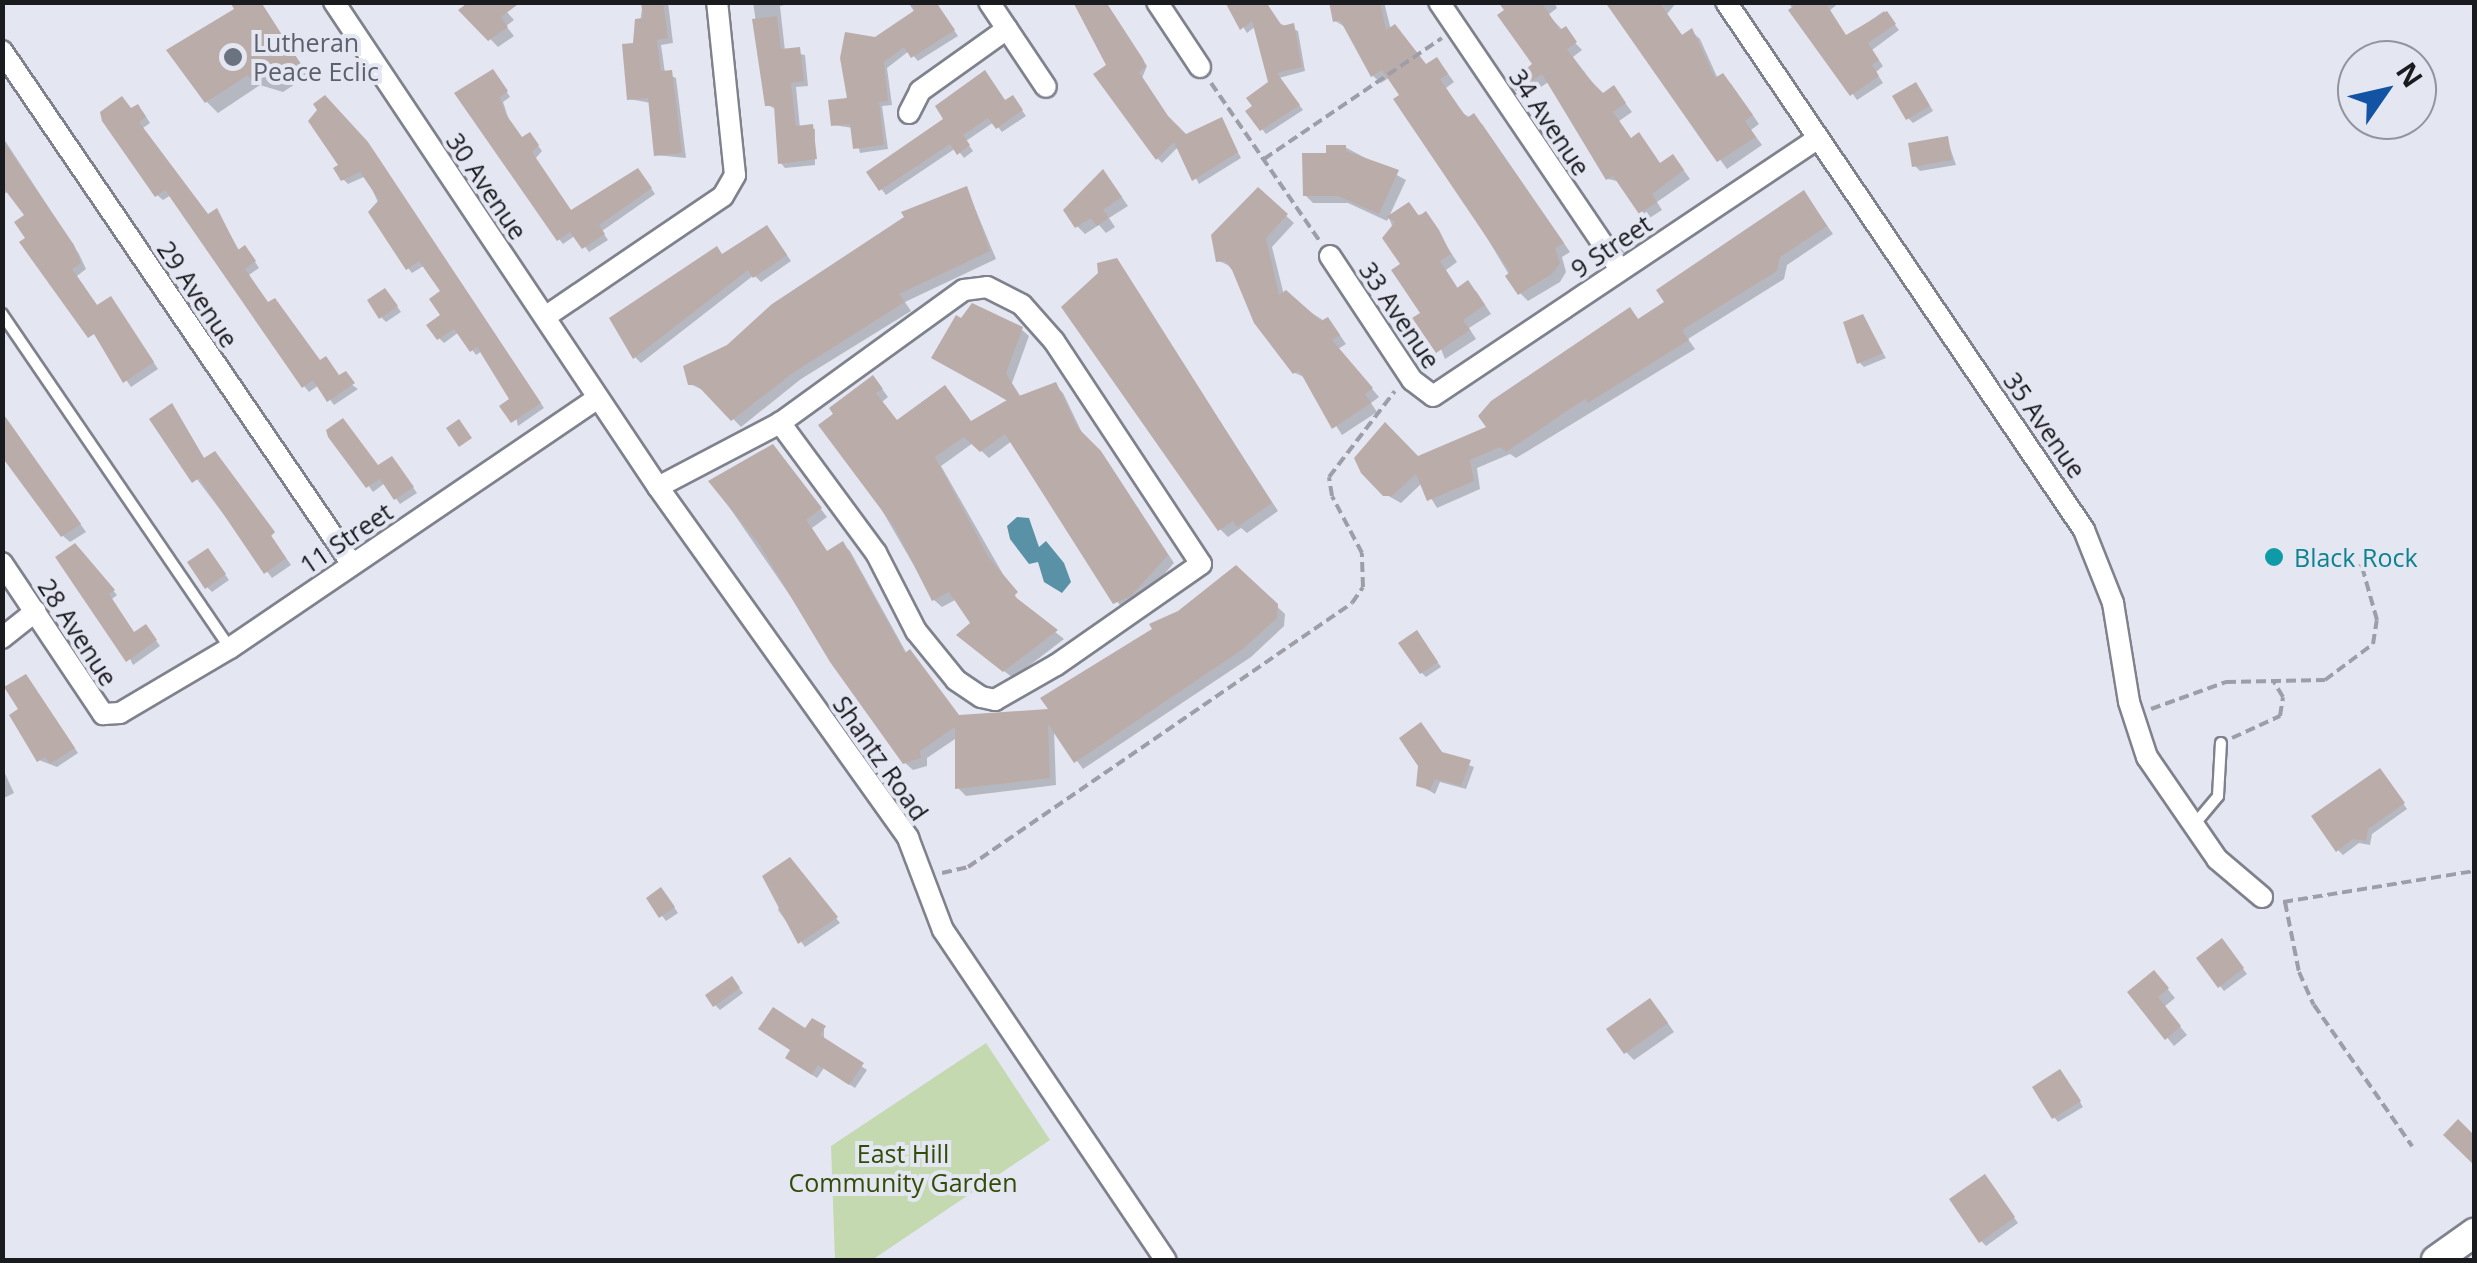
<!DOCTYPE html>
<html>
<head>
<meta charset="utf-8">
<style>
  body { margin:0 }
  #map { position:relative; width:2477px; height:1263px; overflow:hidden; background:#e4e6f2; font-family:"Open Sans",sans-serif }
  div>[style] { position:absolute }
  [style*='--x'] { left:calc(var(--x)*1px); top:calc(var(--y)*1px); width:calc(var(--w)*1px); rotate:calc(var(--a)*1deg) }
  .green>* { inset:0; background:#c4d9b0 }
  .water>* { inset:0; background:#5992a7 }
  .shadow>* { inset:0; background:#0003 }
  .building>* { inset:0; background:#baaca9 }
  .path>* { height:4px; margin-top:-2px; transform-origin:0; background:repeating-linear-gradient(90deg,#9d9ea8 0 10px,transparent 0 15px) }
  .roads { filter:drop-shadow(2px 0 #7f828c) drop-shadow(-2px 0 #7f828c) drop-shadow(0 2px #7f828c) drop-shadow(0 -2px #7f828c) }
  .lane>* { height:10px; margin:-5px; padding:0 5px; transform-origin:5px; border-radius:5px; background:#fff }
  .street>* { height:20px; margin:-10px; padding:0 10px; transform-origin:10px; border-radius:10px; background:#fff }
  .secondary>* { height:28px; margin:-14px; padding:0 14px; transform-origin:14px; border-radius:14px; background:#fff }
  .dots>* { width:28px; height:28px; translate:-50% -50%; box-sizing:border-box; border:5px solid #e4e6f2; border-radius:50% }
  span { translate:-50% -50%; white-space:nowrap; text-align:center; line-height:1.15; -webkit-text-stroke:8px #e4e6f2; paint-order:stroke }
  .worship-label { font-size:25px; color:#5b616d }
  .left { translate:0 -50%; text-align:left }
  .street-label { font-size:25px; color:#1a1b1f }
  .culture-label { font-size:25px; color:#0d838f }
  .park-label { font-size:25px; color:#314c06 }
  .frame { position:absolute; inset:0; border:5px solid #1a1b1f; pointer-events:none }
  .north { position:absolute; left:2337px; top:40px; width:100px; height:100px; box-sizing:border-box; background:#e4e6f2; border:2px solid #93959e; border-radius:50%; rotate:56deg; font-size:28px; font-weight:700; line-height:40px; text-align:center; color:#1a1b1f }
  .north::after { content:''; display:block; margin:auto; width:35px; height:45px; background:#1253a3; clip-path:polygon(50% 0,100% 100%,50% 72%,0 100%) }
</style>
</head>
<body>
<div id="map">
  <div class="green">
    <div style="clip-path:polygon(986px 1043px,1050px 1140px,872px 1260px,835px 1260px,831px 1146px)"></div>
  </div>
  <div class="water">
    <div style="clip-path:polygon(1017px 517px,1029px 518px,1039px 547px,1046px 541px,1064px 563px,1071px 582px,1062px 593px,1044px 582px,1038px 562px,1029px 564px,1010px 539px,1007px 526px)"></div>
  </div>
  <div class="shadow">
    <div style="clip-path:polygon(466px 2px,498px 2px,514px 20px,506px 26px,514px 36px,498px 47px,462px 10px)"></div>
    <div style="clip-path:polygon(643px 2px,668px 2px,673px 43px,661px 45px,665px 73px,676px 78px,686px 158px,656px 155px,651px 103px,629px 99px)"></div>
    <div style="clip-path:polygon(753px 2px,798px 2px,780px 6px,785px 51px,805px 55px,808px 86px,796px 87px,800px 128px,815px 129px,815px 165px,785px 168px,780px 162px,777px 110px,768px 105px)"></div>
    <div style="clip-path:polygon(908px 2px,939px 8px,958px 36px,918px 61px,909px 51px,887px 68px,892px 105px,882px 106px,888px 149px,860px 153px,853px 128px,833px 125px,875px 40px,915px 13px)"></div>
    <div style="clip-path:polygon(1105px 2px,1147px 66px,1142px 78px,1173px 124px,1186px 137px,1221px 120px,1241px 158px,1199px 184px,1179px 146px,1162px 163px,1157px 158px,1110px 66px)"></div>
    <div style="clip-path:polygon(1227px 2px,1298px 31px,1305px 71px,1279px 78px,1303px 110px,1266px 134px,1262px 129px,1270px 83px,1256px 26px,1247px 33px)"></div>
    <div style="clip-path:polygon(1331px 2px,1384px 2px,1391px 30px,1427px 67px,1436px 60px,1444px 68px,1454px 82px,1446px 88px,1464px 114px,1482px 124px,1570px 252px,1562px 257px,1566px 272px,1560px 282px,1528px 301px,1520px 293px,1402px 96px,1390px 77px,1381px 83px,1373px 76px,1347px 28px,1335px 21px)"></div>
    <div style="clip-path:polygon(1502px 2px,1554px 2px,1557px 8px,1548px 15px,1582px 50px,1573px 57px,1603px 96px,1614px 88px,1632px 112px,1619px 121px,1632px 140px,1661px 165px,1680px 165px,1690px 179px,1657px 202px,1662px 210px,1648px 219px,1621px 182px,1608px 179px,1550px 81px,1526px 97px,1518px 90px,1513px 82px,1535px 65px)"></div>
    <div style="clip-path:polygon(1606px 2px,1677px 2px,1667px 14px,1683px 37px,1692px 32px,1700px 39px,1718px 79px,1731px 84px,1759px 124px,1751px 130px,1762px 145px,1727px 169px)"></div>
    <div style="clip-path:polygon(1788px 2px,1840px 2px,1829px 11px,1847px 37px,1884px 11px,1899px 30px,1872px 50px,1883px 66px,1876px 72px,1883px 83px,1857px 100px)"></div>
    <div style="clip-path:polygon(260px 5px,309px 75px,283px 92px,260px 85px,218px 113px,207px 102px,238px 10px)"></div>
    <div style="clip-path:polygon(497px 77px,510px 97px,503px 102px,509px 120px,523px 140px,534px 140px,542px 151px,535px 159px,572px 212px,643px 176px,655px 194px,602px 231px,608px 240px,589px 252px,576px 235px,563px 244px,559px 239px,458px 94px)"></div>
    <div style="clip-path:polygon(1920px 89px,1933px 111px,1913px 123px,1908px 118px)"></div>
    <div style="clip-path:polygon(1006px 103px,1017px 103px,1026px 116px,1002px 132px,994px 122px,966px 141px,973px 151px,964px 158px,956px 148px,886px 195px,869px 173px,947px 120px)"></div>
    <div style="clip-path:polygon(132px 111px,143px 112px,150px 123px,143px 128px,209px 216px,217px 211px,240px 252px,250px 254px,259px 268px,249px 275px,269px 305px,320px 362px,358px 389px,334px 405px,319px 385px,309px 392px,304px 386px,171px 195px,163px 200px,157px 195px)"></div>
    <div style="clip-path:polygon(2px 136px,79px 254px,86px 269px,77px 276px,98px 307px,116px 305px,158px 369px,131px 387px,29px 238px,27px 216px,9px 191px,2px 195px)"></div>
    <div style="clip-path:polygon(1947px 139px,1956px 165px,1920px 171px,1915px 166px)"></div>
    <div style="clip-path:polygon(1345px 147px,1406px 180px,1387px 221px,1348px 203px,1313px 203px,1305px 195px,1329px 156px)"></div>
    <div style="clip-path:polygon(373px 150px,544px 408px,518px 426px,512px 400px,482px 351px,476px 355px,459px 332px,444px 343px,439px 338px,443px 292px,425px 265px,412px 273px,408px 268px,366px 176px,348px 184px,343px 179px)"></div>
    <div style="clip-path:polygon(1110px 180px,1128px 206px,1109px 218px,1115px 227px,1106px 233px,1099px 225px,1085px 234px,1077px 226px)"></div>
    <div style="clip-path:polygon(967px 189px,996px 259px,905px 302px,911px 311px,801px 379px,741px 427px,707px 392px,690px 384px,728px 347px)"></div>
    <div style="clip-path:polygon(1258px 190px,1294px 223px,1272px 247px,1284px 295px,1335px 328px,1346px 344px,1338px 349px,1379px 397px,1371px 403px,1377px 412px,1342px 435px,1306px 378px,1295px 373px,1234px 268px,1219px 261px)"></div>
    <div style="clip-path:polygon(1811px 202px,1833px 234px,1787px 265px,1784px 279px,1688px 339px,1695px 349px,1516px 458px,1510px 454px,1477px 468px,1480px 489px,1437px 508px,1422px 483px,1401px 503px,1385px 494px,1418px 459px,1490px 428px,1630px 310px,1640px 321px)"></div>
    <div style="clip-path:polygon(1426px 214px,1457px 262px,1446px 270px,1459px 290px,1476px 291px,1491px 314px,1469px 328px,1476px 339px,1445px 359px,1389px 218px)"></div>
    <div style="clip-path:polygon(772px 233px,791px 261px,761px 282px,754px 275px,641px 363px,635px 357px,612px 318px)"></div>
    <div style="clip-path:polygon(1116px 261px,1278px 511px,1247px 533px,1241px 528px,1228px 537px,1220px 529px)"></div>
    <div style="clip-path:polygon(390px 296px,401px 312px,386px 322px,381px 317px)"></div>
    <div style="clip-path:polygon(1862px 317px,1886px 358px,1864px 367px,1859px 362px)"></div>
    <div style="clip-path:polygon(1021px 329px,1029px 336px,1012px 383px,1021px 397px,1055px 385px,1063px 393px,1085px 439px,1108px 462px,1174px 563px,1139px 603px,1123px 610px,1012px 441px,989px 458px,973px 443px,941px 466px,1020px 604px,1064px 639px,1013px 678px,967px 642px,974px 623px,957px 599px,942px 607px,934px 600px,869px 488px,822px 425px,862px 384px,880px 386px,888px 397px,882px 402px,898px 423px,972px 423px,1009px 402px,935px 357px)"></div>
    <div style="clip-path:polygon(172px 406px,205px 460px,220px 460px,291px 565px,272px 578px,152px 420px)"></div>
    <div style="clip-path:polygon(2px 413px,86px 532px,70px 542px,63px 536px)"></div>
    <div style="clip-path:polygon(330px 431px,379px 468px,397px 464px,417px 493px,400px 504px,385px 483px,373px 492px)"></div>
    <div style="clip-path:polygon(780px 455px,827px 517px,812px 528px,828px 553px,843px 544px,850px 551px,907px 654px,960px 718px,1053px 712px,1236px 568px,1285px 614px,1284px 626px,1251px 657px,1083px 769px,1054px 730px,1056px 785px,966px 796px,958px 788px,958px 737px,927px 758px,927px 766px,913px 770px,905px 763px,712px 482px)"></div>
    <div style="clip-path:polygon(75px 547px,117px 595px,112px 599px,135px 634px,150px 632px,160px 646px,133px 665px)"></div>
    <div style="clip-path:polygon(212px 556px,229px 580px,212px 592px,207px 587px)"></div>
    <div style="clip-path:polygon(1421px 638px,1441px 667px,1426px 677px,1421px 672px)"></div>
    <div style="clip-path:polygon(30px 682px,78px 753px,57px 767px,39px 760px,21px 710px)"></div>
    <div style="clip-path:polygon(1442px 755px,1474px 767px,1466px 789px,1440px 782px,1435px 794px,1419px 785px)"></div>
    <div style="clip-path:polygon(2px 767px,14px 793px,2px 799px)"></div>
    <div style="clip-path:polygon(2384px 776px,2407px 809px,2372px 834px,2370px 845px,2359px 843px,2343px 855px,2338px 850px)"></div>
    <div style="clip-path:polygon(794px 865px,840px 923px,805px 947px,778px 910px)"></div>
    <div style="clip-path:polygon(666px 895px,678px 913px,666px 921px,649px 899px)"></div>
    <div style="clip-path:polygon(2226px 946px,2247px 974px,2224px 991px,2220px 986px)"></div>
    <div style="clip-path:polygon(2161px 981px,2175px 998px,2164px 1007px,2187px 1035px,2174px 1046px,2130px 992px)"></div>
    <div style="clip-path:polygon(736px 984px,743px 993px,720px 1010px,715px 1005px)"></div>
    <div style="clip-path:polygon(1658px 1009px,1674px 1032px,1634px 1060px,1626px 1052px)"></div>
    <div style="clip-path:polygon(824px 1028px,824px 1040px,867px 1070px,855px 1088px,824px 1068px,817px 1078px,793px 1062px,806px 1032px)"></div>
    <div style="clip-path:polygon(2065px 1077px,2083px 1107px,2058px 1122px,2054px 1117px)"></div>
    <div style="clip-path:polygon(1989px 1182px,2018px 1223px,1986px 1246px,1981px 1241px)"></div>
  </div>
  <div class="building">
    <div style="clip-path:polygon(230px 2px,261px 2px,300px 63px,270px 83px,265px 75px,252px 81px,248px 75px,205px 103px,166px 50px,234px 9px)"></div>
    <div style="clip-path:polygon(469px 2px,521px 2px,501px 17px,508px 27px,488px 41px,458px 10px)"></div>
    <div style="clip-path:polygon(641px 2px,663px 2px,668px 38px,657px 40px,661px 71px,672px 70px,682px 153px,654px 156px,648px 98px,627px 100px,622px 44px,633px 43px,635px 19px,643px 18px)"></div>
    <div style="clip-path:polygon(909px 2px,936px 2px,955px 30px,911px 58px,904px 47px,884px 62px,888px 101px,879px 102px,884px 145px,853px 149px,850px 124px,831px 126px,828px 100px,847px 98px,840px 58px,845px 32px,875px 37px,915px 10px)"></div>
    <div style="clip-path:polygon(1073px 2px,1106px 2px,1143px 59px,1146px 67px,1139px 72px,1168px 116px,1186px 134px,1222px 117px,1238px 152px,1192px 181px,1174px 142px,1156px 160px,1093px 74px,1106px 65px)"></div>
    <div style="clip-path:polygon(1225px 2px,1266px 2px,1282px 26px,1294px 23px,1302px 67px,1277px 73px,1300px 105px,1260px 131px,1245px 111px,1252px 106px,1246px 98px,1268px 82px,1252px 21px,1240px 30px)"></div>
    <div style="clip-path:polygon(1329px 2px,1380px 2px,1386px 30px,1395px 24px,1426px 64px,1437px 57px,1448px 74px,1440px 79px,1456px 103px,1467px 118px,1474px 113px,1564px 243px,1555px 248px,1560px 263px,1552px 274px,1518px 295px,1505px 276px,1510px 272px,1393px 99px,1399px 95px,1382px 70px,1371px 77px,1340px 20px,1333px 22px)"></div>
    <div style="clip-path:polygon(1498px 2px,1541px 2px,1560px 30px,1566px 26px,1577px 42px,1567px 49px,1587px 77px,1603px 93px,1614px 85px,1626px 103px,1613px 112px,1631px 138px,1639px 132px,1660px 163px,1673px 154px,1684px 170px,1652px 194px,1657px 202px,1639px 214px,1613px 176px,1606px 180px,1542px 74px,1516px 91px,1510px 82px,1532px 64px,1497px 15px,1504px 10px)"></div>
    <div style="clip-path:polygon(1605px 2px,1659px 2px,1682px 35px,1692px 28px,1715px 78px,1723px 73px,1753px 115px,1745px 121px,1756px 137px,1717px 162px)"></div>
    <div style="clip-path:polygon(1799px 2px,1825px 2px,1846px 35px,1887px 11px,1896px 24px,1868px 43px,1879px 60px,1872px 65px,1879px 76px,1850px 96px,1788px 10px)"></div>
    <div style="clip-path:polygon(777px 16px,781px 49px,800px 47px,804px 81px,791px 83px,796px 126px,813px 124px,817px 159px,778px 164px,774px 106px,765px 106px,752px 19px)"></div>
    <div style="clip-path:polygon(493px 69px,508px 91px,500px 97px,505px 113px,522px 137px,530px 132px,539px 145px,532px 152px,571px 210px,638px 168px,652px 188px,599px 225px,605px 234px,582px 249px,570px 232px,557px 241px,454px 93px)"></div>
    <div style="clip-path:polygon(985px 70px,1005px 100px,1013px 95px,1023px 110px,996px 129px,988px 118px,963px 135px,970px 145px,957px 155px,950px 144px,879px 191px,866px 172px,943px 119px,935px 106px)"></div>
    <div style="clip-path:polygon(1916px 82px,1930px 106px,1906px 120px,1892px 96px)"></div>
    <div style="clip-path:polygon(325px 95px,368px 142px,541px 403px,511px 423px,499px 406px,509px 399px,477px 347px,470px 352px,454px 329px,437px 340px,426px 325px,440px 315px,429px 299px,440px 291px,419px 261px,406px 270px,368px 212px,379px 200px,360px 172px,341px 181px,333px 168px,338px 165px,308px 121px,317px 110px,313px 104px)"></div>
    <div style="clip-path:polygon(122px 96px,131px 108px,138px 104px,146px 117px,139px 122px,208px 214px,217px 208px,238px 250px,245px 245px,256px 261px,245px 269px,268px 302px,275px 298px,320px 360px,326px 356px,339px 375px,346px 371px,355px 383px,327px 402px,313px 380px,302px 388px,165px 190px,155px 197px,102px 121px,100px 112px)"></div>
    <div style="clip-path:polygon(1948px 136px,1952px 160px,1912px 167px,1908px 143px)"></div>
    <div style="clip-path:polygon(2px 139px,74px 245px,81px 263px,72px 269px,97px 305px,111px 296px,154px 362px,123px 383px,94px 334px,88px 338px,19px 242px,25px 238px,14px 222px,24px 215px,2px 186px)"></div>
    <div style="clip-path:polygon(1326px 145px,1346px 145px,1346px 151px,1399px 170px,1379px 214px,1338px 196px,1303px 196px,1302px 153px,1326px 153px)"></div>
    <div style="clip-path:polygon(1103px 169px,1122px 197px,1103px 210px,1109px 218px,1097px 226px,1091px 218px,1075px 228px,1063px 210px)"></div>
    <div style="clip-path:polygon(967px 186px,990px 251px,899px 294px,905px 302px,794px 372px,731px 421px,697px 385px,688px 385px,683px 366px,727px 345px,772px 304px,904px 217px,901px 212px)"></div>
    <div style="clip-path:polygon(1258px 187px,1288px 214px,1266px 238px,1279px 295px,1286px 290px,1321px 321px,1328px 317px,1340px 335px,1332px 340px,1373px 388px,1365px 394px,1371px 403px,1332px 429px,1299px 370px,1293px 374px,1254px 323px,1232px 270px,1225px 261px,1216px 262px,1211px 235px)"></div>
    <div style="clip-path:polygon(1804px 190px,1827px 226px,1780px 257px,1777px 271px,1682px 330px,1689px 340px,1588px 403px,1585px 399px,1506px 452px,1500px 447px,1470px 460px,1474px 481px,1427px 501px,1416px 474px,1392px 496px,1383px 496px,1361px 473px,1354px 458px,1385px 422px,1418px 456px,1486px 427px,1478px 416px,1491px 401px,1630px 307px,1638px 319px,1664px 302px,1656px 290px)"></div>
    <div style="clip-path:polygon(1409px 202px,1419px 216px,1426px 211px,1439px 230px,1451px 254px,1440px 261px,1457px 288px,1468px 280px,1485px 305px,1463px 320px,1470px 330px,1436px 353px,1412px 318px,1420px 313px,1391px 270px,1400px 264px,1382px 238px,1395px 222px,1386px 217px)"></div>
    <div style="clip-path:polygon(767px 225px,787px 255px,753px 278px,748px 270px,633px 359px,609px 318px,717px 246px,722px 254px)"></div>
    <div style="clip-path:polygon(1117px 258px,1272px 503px,1237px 527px,1233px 521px,1218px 531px,1061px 307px,1098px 273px,1097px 263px)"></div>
    <div style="clip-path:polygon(385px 288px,398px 306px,379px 319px,367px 300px)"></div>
    <div style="clip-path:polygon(972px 303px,1023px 327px,1006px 373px,1019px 396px,1056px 382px,1078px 428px,1101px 451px,1168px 555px,1131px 596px,1113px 604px,1005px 434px,980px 452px,964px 437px,935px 457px,989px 558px,1018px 592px,1014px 596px,1058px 630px,1003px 672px,956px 635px,970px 623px,949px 592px,932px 601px,895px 528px,818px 425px,833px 414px,829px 408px,873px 375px,883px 389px,876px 393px,897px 420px,945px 385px,971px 421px,1007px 400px,931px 358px,956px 315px,961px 318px)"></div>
    <div style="clip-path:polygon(1863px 314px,1883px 353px,1857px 364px,1843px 322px)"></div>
    <div style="clip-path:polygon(172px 403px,204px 458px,215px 451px,275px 532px,271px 536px,286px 558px,264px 574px,199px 478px,192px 483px,149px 419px)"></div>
    <div style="clip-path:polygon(2px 412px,81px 524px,61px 537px,2px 457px)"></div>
    <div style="clip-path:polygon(343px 418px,378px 465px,392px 456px,414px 487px,394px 500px,380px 479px,366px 488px,328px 437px,326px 430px)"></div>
    <div style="clip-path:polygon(459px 419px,472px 438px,459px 447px,446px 428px)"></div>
    <div style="clip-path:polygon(773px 444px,822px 508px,806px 520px,827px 551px,843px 541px,905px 653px,910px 649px,959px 715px,1048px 709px,1040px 698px,1152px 629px,1149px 624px,1178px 611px,1236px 565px,1278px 604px,1277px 618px,1243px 649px,1074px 763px,1048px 724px,1050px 778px,955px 789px,955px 727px,920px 751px,921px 758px,903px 764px,830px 662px,759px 544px,708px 481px)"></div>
    <div style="clip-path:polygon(75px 543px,115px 590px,109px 594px,134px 632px,146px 624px,157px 640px,126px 662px,55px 557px)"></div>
    <div style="clip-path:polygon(208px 548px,226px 574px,205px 589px,187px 562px)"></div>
    <div style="clip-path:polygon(1417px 630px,1438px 662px,1420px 674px,1398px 643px)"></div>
    <div style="clip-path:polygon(26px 674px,75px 748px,50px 764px,45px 757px,37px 762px,9px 715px,18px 709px,4px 687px)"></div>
    <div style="clip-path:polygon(1421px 722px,1442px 752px,1471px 760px,1461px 786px,1435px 779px,1430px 790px,1416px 786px,1418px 766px,1399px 738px)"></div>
    <div style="clip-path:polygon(2380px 768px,2405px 803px,2368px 829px,2366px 841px,2353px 839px,2336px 852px,2311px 816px)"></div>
    <div style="clip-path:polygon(790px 857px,838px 917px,798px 944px,762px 876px)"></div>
    <div style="clip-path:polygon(661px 887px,675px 907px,659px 918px,646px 898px)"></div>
    <div style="clip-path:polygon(2222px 938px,2244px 968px,2218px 988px,2196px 958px)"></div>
    <div style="clip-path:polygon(2154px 970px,2169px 988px,2158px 997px,2181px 1026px,2165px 1040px,2127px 992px)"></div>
    <div style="clip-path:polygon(732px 976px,740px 988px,713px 1007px,705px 995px)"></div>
    <div style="clip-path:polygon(1650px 998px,1668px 1023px,1624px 1054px,1606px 1029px)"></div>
    <div style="clip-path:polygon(773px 1007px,805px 1028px,812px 1018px,826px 1026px,820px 1035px,864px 1063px,849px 1085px,818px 1065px,812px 1075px,785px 1058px,790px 1050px,758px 1029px)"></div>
    <div style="clip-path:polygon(2060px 1069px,2081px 1101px,2052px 1119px,2032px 1087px)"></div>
    <div style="clip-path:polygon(2458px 1119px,2474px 1135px,2474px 1165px,2443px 1135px)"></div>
    <div style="clip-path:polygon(1985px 1174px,2015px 1217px,1979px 1243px,1949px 1199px)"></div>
  </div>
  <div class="path">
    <div style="--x:1211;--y:83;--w:191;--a:55.5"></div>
    <div style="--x:1264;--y:159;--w:215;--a:-34.2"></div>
    <div style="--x:2151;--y:709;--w:80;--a:-19.8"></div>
    <div style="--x:2226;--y:682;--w:99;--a:-1.2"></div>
    <div style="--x:2325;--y:680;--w:60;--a:-36.9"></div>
    <div style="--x:2373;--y:644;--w:24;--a:-81"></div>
    <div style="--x:2377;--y:620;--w:55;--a:-105.8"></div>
    <div style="--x:2362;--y:567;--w:51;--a:-169.8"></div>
    <div style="--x:2232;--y:738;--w:53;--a:-24.6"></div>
    <div style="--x:2280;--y:716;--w:19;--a:-81"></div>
    <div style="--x:2283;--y:697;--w:17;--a:-121"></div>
    <div style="--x:942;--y:873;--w:27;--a:-13"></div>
    <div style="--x:968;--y:867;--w:466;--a:-34.5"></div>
    <div style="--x:1352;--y:603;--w:19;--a:-55"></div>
    <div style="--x:1363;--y:587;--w:34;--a:-92"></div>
    <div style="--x:1362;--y:553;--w:64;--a:-117.8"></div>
    <div style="--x:1332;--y:496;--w:19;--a:-99"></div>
    <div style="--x:1329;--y:477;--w:108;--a:-52.5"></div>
    <div style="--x:2283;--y:902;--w:193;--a:-9.2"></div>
    <div style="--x:2285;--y:902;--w:71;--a:78.7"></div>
    <div style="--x:2299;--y:972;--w:36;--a:66"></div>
    <div style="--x:2314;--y:1005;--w:172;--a:55.2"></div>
  </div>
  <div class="roads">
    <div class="lane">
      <div style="--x:2;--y:314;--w:404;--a:55.7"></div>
      <div style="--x:2193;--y:826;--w:39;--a:-50"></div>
      <div style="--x:2218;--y:796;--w:53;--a:-86.8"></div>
    </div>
    <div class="street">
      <div style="--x:334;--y:2;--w:583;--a:56.26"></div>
      <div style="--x:658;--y:487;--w:431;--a:54.5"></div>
      <div style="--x:908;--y:838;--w:98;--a:69.2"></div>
      <div style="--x:943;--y:930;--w:398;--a:56"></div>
      <div style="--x:989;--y:2;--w:102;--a:56.2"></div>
      <div style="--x:1157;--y:2;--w:78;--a:56.5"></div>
      <div style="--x:1439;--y:2;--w:323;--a:55.9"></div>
      <div style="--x:1726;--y:2;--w:638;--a:55.86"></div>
      <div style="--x:2084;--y:530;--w:79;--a:68.3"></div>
      <div style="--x:2113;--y:603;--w:100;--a:80.8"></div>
      <div style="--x:2129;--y:702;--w:58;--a:71.9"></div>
      <div style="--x:2147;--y:757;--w:124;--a:55.5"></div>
      <div style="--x:2217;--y:859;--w:59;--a:40.2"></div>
      <div style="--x:2;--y:51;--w:621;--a:55.7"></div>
      <div style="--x:909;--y:113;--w:25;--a:-63"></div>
      <div style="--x:920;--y:91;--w:107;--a:-35.5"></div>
      <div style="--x:1330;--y:256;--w:149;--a:56.5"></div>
      <div style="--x:1412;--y:380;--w:26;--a:37"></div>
      <div style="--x:1433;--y:396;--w:463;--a:-33.8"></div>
      <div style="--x:545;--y:317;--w:215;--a:-34.2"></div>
      <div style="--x:723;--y:196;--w:24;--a:-60"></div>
      <div style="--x:735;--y:175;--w:174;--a:-95.9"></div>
      <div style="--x:658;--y:487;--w:138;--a:-27.7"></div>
      <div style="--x:780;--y:423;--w:227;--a:-35.9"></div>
      <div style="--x:964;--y:290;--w:23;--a:-7"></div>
      <div style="--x:987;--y:287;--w:39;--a:27"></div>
      <div style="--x:1022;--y:305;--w:48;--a:48.4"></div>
      <div style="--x:1054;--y:341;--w:267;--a:56.6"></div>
      <div style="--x:1201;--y:564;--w:177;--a:145.1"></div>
      <div style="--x:1056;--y:665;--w:70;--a:150.2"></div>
      <div style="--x:995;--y:700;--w:14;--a:-168"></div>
      <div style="--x:981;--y:697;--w:30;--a:-146"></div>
      <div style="--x:956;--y:680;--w:63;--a:-129.2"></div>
      <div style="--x:916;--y:631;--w:88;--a:-117.1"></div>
      <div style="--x:876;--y:553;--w:162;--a:-126.4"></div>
      <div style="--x:2;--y:563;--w:182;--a:56.2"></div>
      <div style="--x:103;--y:714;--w:17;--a:-3"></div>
      <div style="--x:120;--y:713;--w:128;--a:-30.6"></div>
      <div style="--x:230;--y:648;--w:443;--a:-34.2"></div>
      <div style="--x:2;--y:638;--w:43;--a:-38.5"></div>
    </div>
    <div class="secondary">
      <div style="--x:2436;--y:1260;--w:47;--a:-35.4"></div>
    </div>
  </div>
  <div class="dots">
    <div style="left:233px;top:57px;background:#6b7280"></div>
    <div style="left:2274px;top:557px;background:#0f9aa8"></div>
  </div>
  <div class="worship-label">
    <span class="left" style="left:253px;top:57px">Lutheran<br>Peace Eclic</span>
  </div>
  <div class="street-label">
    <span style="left:1550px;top:122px;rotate:56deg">34 Avenue</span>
    <span style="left:487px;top:186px;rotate:56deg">30 Avenue</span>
    <span style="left:1611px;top:246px;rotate:-34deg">9 Street</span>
    <span style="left:198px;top:294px;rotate:56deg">29 Avenue</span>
    <span style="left:1400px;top:315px;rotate:56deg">33 Avenue</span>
    <span style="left:2045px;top:425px;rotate:55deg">35 Avenue</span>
    <span style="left:346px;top:538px;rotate:-34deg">11 Street</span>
    <span style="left:78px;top:632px;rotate:57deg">28 Avenue</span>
    <span style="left:881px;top:758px;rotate:55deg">Shantz Road</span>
  </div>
  <div class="culture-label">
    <span class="left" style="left:2294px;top:557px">Black Rock</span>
  </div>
  <div class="park-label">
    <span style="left:903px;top:1168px">East Hill<br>Community Garden</span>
  </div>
  <div class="frame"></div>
  <div class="north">N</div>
</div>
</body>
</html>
